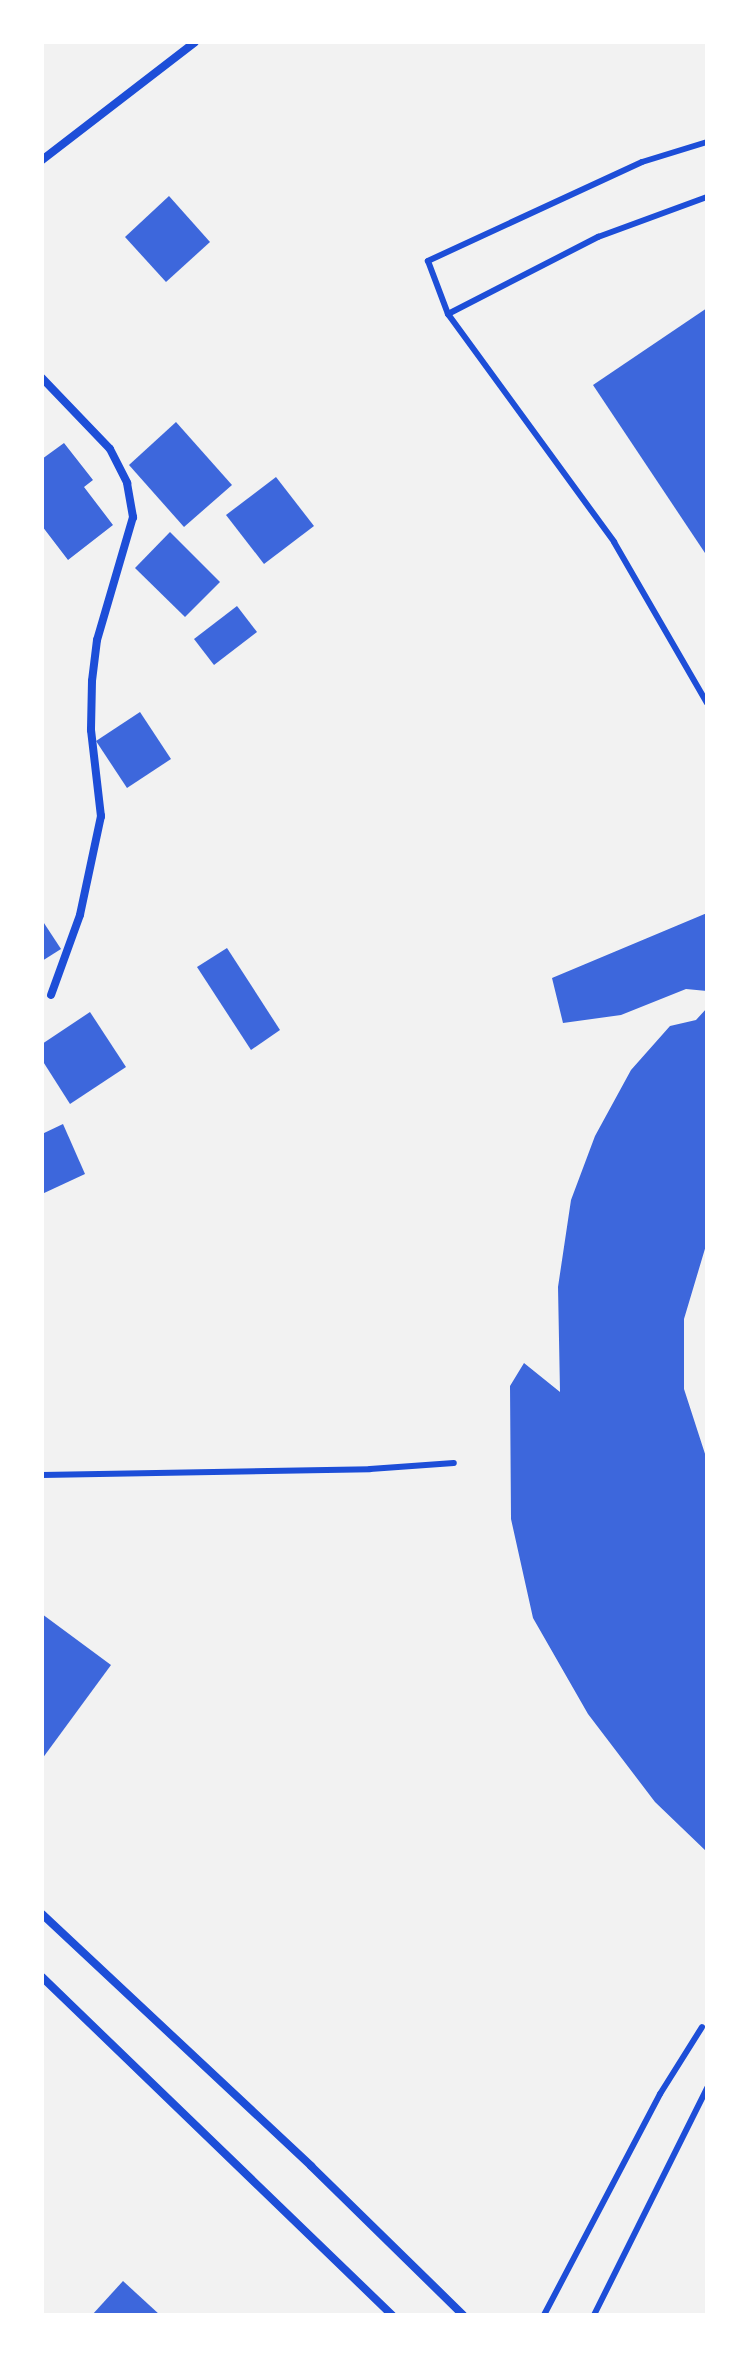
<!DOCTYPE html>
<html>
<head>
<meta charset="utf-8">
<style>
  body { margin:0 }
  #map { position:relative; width:749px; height:2357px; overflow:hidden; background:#f2f2f2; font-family:"PT Sans",sans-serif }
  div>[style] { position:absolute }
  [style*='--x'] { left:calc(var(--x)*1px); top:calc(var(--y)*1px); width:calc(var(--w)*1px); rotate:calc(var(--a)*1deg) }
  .building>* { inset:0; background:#3d67dc }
  .service>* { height:6px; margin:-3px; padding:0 3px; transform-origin:3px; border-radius:3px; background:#1d4ed8 }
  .minor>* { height:8px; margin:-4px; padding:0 4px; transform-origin:4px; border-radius:4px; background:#1d4ed8 }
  span { translate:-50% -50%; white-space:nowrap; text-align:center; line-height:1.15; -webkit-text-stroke:8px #fff; paint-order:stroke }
  .frame { position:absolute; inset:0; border:44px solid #fff; pointer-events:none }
</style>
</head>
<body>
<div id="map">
  <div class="building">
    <div style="clip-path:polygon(169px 196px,210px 242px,166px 282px,125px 237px)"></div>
    <div style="clip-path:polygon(707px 308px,707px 556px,593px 385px)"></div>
    <div style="clip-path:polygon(176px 422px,232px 485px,184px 527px,129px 465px)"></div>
    <div style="clip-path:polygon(64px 443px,93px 480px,84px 487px,113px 525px,68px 560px,42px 526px,42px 459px)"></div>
    <div style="clip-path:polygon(276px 477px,314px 526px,264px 564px,226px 515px)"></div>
    <div style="clip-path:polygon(170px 532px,220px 582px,185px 617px,135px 568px)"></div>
    <div style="clip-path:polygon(237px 606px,257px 632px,214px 665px,194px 639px)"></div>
    <div style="clip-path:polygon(140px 712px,171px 759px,127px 788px,96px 741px)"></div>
    <div style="clip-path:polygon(707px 913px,707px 991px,686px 989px,621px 1015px,563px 1023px,552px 978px)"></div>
    <div style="clip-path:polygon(42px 920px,61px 949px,42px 961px)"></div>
    <div style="clip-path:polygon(227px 948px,280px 1030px,251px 1050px,197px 967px)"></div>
    <div style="clip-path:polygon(707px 1008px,707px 1242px,684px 1319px,684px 1389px,707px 1460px,707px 1852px,655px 1802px,588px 1714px,533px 1618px,511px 1519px,510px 1386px,524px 1363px,560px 1392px,558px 1287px,571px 1200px,595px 1136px,631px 1070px,670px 1026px,696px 1020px)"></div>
    <div style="clip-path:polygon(90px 1012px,126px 1067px,70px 1104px,42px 1060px,42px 1044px)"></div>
    <div style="clip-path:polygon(63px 1124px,85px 1174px,42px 1194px,42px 1134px)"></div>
    <div style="clip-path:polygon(42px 1614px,111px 1665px,42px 1759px)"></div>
    <div style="clip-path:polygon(123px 2281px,160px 2315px,92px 2315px)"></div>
  </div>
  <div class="service">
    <div style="--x:707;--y:142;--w:68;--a:162.9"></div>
    <div style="--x:642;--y:162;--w:236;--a:155.2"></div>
    <div style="--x:428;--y:261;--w:57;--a:69.3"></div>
    <div style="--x:448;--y:314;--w:282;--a:53.9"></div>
    <div style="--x:614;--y:542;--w:186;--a:60"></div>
    <div style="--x:448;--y:314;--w:169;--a:-27.2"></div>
    <div style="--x:598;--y:237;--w:116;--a:-20.2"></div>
    <div style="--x:42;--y:1475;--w:328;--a:-1"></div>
    <div style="--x:370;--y:1469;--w:84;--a:-4.1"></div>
    <div style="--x:544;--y:2315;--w:250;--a:-62.3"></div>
    <div style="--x:660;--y:2094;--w:79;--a:-57.9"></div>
    <div style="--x:594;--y:2315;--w:254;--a:-63.5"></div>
  </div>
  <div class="minor">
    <div style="--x:42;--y:160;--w:193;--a:-37.6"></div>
    <div style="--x:42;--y:378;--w:98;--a:46.2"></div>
    <div style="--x:110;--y:449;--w:38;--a:63"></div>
    <div style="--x:127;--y:483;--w:35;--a:80"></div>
    <div style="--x:133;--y:517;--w:128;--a:106.3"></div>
    <div style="--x:97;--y:640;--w:41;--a:97"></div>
    <div style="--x:92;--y:681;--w:49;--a:91.2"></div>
    <div style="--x:91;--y:730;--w:87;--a:83.4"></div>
    <div style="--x:101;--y:816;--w:101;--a:102"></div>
    <div style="--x:80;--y:915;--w:85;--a:109.9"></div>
    <div style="--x:42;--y:1914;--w:369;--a:43.1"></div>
    <div style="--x:311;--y:2166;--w:213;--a:44.4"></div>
    <div style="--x:42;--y:1977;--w:487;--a:44"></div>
  </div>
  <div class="frame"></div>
</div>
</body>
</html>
